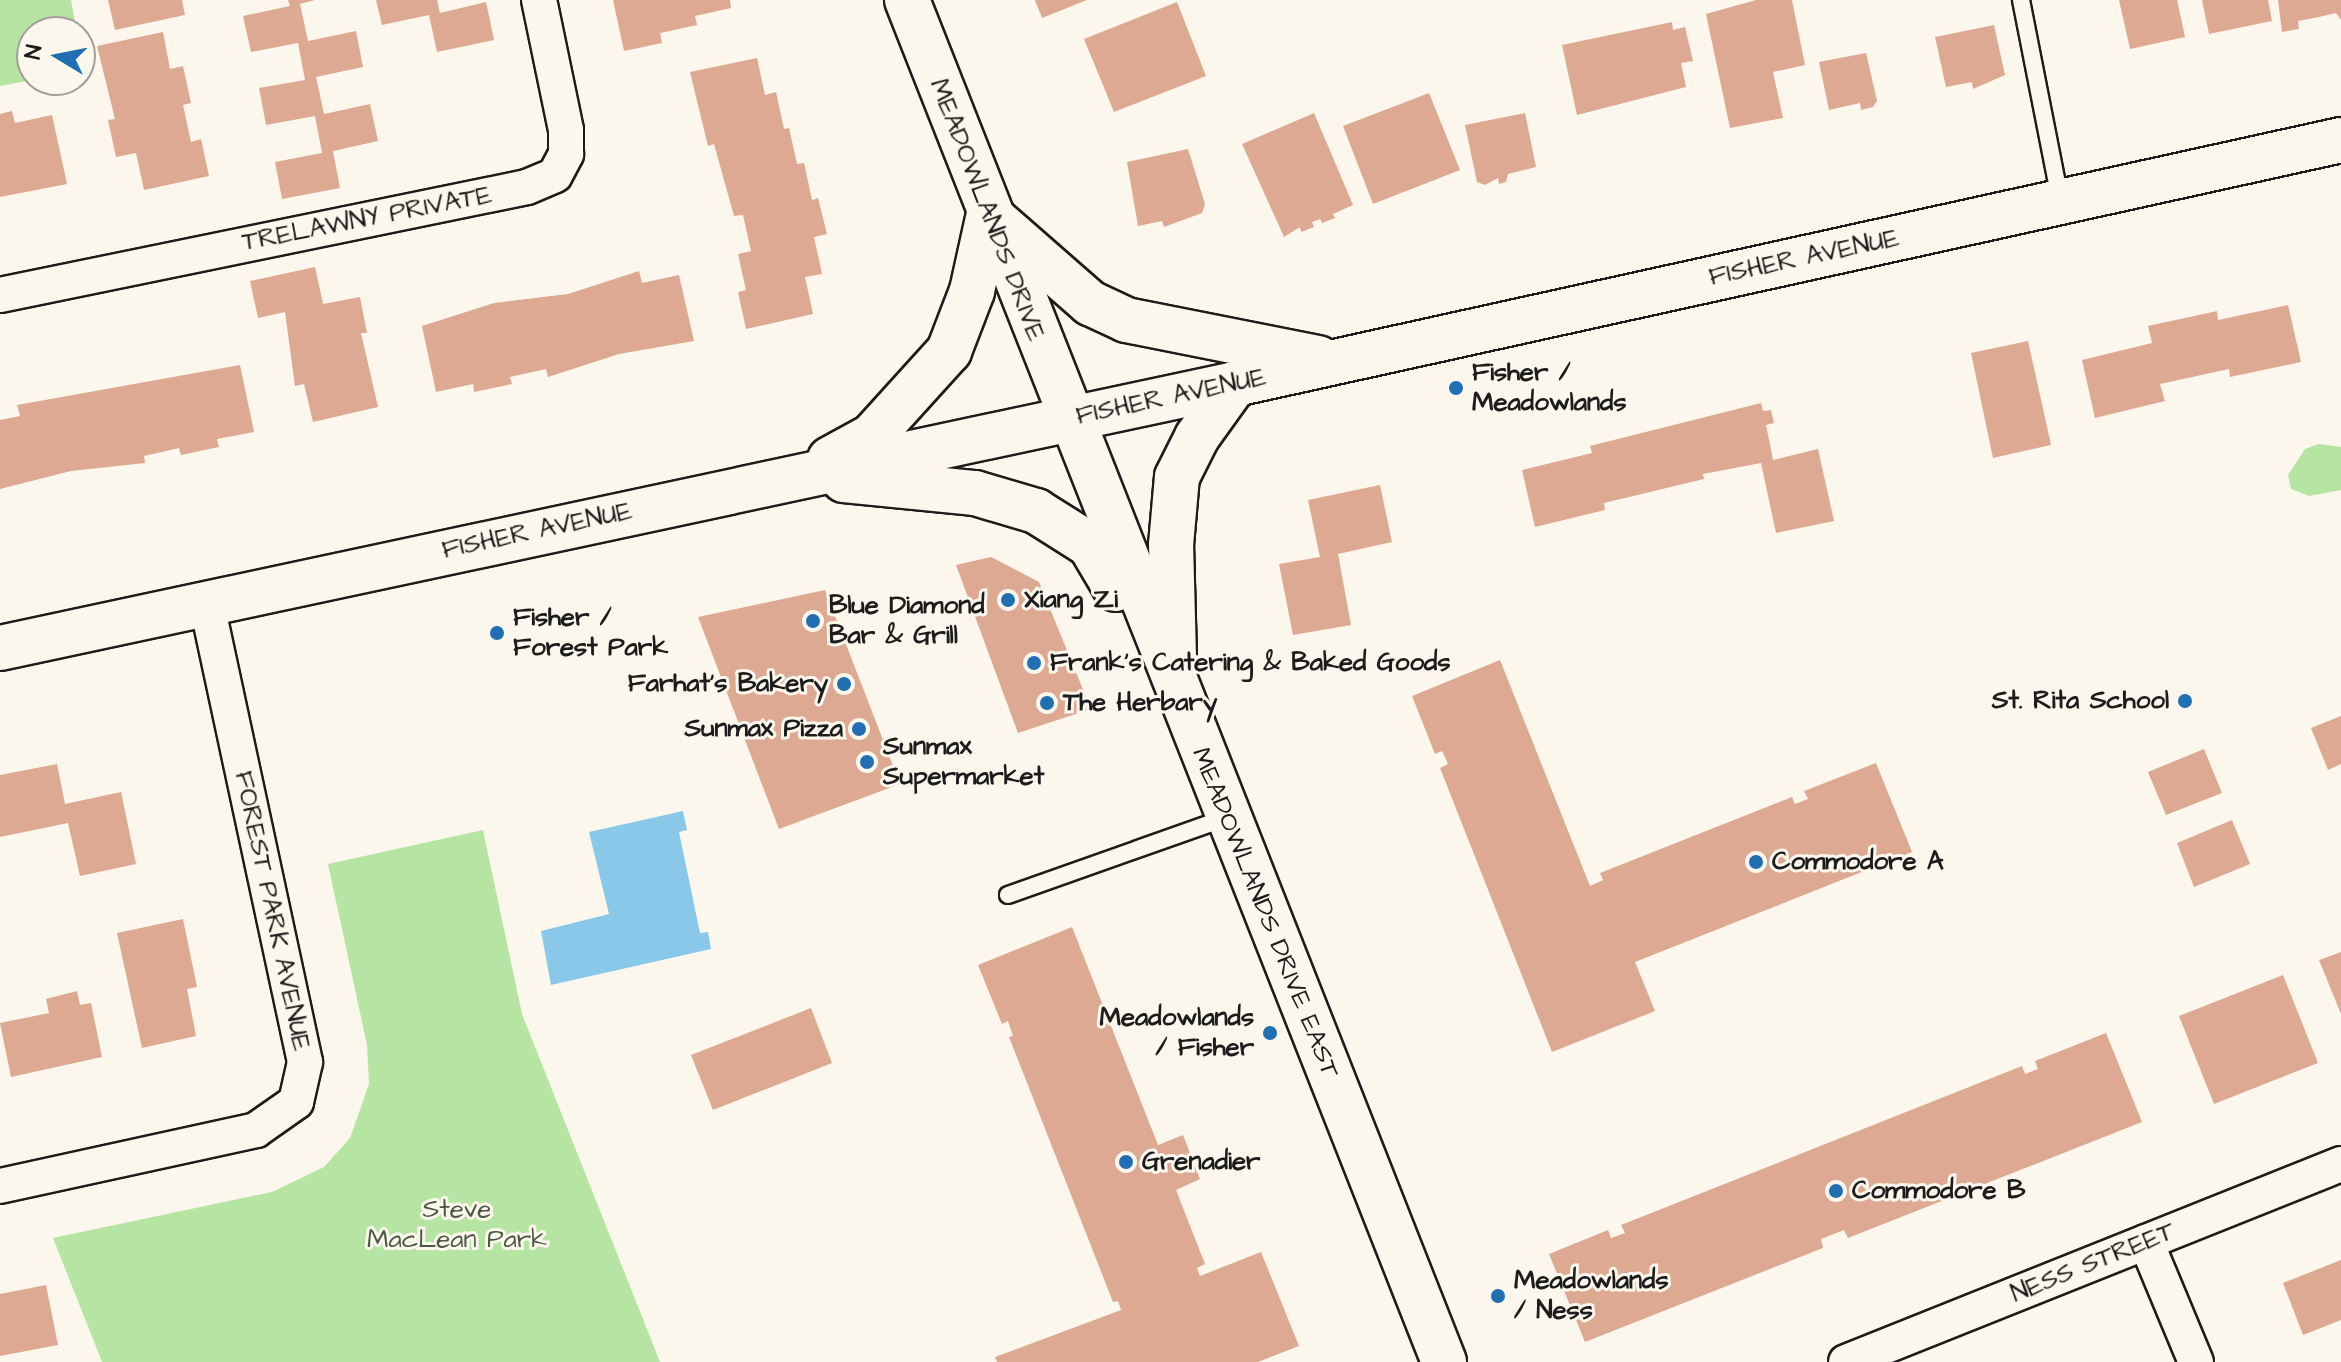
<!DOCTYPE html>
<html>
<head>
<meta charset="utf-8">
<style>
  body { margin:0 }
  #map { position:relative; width:2341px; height:1362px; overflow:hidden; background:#fbf7ec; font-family:"Architects Daughter",sans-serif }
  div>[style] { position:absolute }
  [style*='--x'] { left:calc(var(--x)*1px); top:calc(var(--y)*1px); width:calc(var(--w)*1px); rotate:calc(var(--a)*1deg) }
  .green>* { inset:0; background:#b6e4a3 }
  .water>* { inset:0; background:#8ac8ea }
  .building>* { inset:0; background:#dea993 }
  .roads { filter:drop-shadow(2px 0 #1c1c1c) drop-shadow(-2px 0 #1c1c1c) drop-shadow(0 2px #1c1c1c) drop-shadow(0 -2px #1c1c1c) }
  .service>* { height:16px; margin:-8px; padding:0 8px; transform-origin:8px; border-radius:8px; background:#fbf7ec }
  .minor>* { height:34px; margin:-17px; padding:0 17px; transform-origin:17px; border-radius:17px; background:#fbf7ec }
  .secondary>* { height:44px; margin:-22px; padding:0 22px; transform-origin:22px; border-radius:22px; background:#fbf7ec }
  .dots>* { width:22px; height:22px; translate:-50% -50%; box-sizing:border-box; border:4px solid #fbf7ec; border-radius:50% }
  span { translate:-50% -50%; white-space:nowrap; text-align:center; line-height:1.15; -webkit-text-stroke:6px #fbf7ec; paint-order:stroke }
  .street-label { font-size:26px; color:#1c1c1c }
  .poi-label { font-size:26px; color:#1c1c1c; font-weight:700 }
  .left { translate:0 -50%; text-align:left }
  .right { translate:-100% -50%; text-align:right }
  .park-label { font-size:26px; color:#4a5844 }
  .north { position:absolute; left:16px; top:16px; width:80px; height:80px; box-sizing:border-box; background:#fbf7ec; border:2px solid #a29f99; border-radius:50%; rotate:280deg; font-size:22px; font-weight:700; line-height:32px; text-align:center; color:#1c1c1c }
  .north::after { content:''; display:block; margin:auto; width:28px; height:36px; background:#1f6fb2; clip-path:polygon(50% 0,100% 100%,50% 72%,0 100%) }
</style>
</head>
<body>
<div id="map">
  <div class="green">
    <div style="clip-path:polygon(0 0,71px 0,77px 32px,32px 32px,32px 80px,0 86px)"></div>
    <div style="clip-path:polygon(2319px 444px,2341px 447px,2341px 490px,2309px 496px,2291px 489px,2288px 475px,2305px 449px)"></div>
    <div style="clip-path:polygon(483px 830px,522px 1014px,660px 1362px,102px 1362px,53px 1238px,272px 1192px,324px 1167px,350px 1138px,369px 1084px,367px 1045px,328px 864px)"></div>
  </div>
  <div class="water">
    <div style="clip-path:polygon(683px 811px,687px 830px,679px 832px,700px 933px,708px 932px,711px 949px,551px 985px,541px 931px,609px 914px,589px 832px)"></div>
  </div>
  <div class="building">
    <div style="clip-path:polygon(108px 0,182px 0,185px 15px,115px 30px)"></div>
    <div style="clip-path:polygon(288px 0,315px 0,300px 4px,308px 41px,356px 31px,363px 67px,316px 77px,324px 114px,370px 104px,378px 141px,333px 151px,340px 188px,282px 199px,275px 162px,322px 153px,315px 116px,266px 125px,259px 88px,305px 80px,298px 43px,251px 52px,243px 16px,290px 6px)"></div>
    <div style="clip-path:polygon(376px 0,437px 0,440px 13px,486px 2px,494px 40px,437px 52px,429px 15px,382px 25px)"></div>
    <div style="clip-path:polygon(613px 0,730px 0,731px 8px,695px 16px,697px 25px,660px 33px,662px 43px,624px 51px)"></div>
    <div style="clip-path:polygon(1035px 0,1087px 0,1042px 18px)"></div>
    <div style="clip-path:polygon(1756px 0,1792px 0,1805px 65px,1773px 72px,1783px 118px,1730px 128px,1706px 14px)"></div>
    <div style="clip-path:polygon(2119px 0,2177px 0,2185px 37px,2130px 49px)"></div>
    <div style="clip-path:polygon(2202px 0,2268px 0,2272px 21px,2209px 34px)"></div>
    <div style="clip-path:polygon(2278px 0,2341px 0,2341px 20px,2336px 13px,2319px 17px,2298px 21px,2299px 29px,2282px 32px)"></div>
    <div style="clip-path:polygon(1177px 2px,1206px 76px,1114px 112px,1084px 39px)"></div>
    <div style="clip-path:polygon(1672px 22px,1673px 30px,1685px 27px,1693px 61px,1681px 63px,1686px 87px,1577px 115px,1562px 45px)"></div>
    <div style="clip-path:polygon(1994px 25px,2005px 75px,1973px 89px,1972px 82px,1946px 87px,1935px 37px)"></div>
    <div style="clip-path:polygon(163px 32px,170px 69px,183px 66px,191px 103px,183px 105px,191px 142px,201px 139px,209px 176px,144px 190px,136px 153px,116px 157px,108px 120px,115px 119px,97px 46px)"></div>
    <div style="clip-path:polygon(1866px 53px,1877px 101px,1873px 107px,1861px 110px,1860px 103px,1829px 110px,1819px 62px)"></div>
    <div style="clip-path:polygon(757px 58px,765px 95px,776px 92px,784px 129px,789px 128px,797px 164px,804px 163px,812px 200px,818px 198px,827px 234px,814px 237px,822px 274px,805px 277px,813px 314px,746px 329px,738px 292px,746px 290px,738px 254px,751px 251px,743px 215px,734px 216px,714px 144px,708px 146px,690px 72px)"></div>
    <div style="clip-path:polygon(1429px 93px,1460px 170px,1373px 204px,1343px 126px)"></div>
    <div style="clip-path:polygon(12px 111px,15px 123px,52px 115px,67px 184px,0 197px,0 114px)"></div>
    <div style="clip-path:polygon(1314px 113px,1353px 205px,1333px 214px,1335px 218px,1322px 223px,1320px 219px,1312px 222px,1314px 227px,1301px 232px,1300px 227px,1284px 237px,1242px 144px)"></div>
    <div style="clip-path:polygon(1525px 113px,1536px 167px,1508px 174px,1506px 182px,1499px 184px,1498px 178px,1485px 185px,1477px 182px,1465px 125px)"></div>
    <div style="clip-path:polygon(1188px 149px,1205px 204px,1202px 213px,1164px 227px,1162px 221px,1138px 226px,1127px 162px)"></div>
    <div style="clip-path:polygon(315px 267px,323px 304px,360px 297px,367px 333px,361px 333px,378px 407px,313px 422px,304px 384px,295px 386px,285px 312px,258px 318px,250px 281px)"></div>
    <div style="clip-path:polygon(639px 271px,642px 283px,679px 275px,694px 341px,619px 354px,548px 377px,546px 369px,510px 377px,512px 384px,474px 392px,473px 384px,436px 392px,422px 326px,494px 303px,568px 294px)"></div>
    <div style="clip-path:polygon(2288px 305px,2301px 362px,2230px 377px,2229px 369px,2160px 384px,2165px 401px,2095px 418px,2082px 360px,2152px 343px,2148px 326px,2217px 311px,2218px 320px)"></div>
    <div style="clip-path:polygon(2028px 341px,2051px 445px,1993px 458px,1971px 353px)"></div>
    <div style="clip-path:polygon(240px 365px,254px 432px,217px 439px,219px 447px,181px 455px,179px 448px,144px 456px,145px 463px,71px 471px,0 489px,0 420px,20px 416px,17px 405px)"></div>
    <div style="clip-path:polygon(1761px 403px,1763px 411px,1771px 410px,1774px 423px,1766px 425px,1773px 460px,1818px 449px,1834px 521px,1776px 533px,1761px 463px,1703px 474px,1704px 479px,1604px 503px,1605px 510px,1535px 527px,1522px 470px,1592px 453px,1590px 446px)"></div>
    <div style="clip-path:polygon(1380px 485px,1392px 542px,1338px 554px,1351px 625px,1293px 635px,1279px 564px,1320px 557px,1308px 500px)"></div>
    <div style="clip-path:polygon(991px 557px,1039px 582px,1091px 709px,1018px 733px,956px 565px)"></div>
    <div style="clip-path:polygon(825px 590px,900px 784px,779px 829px,698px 617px)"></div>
    <div style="clip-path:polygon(1500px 660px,1590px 886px,1603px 880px,1600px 873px,1792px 797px,1795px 804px,1808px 799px,1804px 791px,1876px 763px,1912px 852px,1635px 962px,1655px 1011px,1552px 1052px,1440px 768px,1448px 764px,1442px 751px,1435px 754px,1412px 696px)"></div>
    <div style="clip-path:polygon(2341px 716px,2341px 764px,2328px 770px,2311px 728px)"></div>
    <div style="clip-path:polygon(2204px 749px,2222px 793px,2166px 815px,2148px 772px)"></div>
    <div style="clip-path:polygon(57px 764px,65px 804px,121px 792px,136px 864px,80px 876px,68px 823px,0 837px,0 775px)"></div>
    <div style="clip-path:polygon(2232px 820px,2250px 864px,2194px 887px,2177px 843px)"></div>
    <div style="clip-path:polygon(183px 919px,197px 987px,187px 989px,196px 1036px,142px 1048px,117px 933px)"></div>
    <div style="clip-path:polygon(1072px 927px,1158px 1145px,1183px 1135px,1200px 1179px,1176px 1190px,1205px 1264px,1197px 1268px,1200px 1276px,1261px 1252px,1299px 1346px,1258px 1362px,997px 1362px,995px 1357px,1121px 1310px,1118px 1301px,1113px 1302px,1009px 1037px,1013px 1036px,1008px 1021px,1002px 1024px,978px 965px)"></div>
    <div style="clip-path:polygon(2341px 952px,2341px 1014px,2319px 960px)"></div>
    <div style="clip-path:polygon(2283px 975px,2318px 1063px,2214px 1104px,2179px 1016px)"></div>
    <div style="clip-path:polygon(77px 991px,80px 1005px,91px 1003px,102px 1057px,11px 1077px,0 1023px,49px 1013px,46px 999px)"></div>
    <div style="clip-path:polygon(811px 1008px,832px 1063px,713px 1110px,691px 1055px)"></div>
    <div style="clip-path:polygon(2106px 1033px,2142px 1122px,1848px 1238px,1844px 1230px,1821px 1239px,1823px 1248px,1585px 1342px,1549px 1254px,1608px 1230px,1611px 1238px,1625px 1233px,1621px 1225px,2022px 1066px,2025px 1074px,2038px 1069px,2035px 1061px)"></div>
    <div style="clip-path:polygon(2341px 1260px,2341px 1320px,2303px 1335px,2283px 1283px)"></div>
    <div style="clip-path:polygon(46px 1285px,58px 1345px,0 1356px,0 1294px)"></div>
  </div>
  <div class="roads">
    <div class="service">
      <div style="--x:2021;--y:0;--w:203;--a:78.9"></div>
      <div style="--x:1008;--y:895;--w:231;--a:-19.5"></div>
    </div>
    <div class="minor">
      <div style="--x:0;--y:295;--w:538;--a:-11.58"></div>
      <div style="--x:527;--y:187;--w:30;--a:-23"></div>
      <div style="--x:555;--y:175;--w:24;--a:-62"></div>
      <div style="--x:566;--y:154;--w:24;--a:-90"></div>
      <div style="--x:566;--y:130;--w:133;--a:-101.7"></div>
      <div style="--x:0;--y:1186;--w:262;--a:-12.3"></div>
      <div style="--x:256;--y:1130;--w:49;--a:-35"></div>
      <div style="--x:296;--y:1102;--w:41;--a:-77.3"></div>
      <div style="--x:305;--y:1062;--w:469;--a:-102.1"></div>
      <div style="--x:2146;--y:1242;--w:130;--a:67.4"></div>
      <div style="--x:1846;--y:1362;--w:533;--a:-21.8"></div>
    </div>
    <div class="secondary">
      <div style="--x:907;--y:0;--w:1464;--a:68.48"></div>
      <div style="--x:994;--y:219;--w:128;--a:41.2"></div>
      <div style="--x:1090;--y:303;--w:40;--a:25"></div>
      <div style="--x:1126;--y:320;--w:196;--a:11.2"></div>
      <div style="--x:830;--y:459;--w:48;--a:-28.7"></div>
      <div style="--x:872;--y:436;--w:115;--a:-47.8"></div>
      <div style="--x:949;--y:351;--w:64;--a:-69"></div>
      <div style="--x:972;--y:291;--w:79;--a:-77.6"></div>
      <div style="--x:844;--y:480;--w:132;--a:5.7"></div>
      <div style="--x:975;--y:493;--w:64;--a:16.4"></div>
      <div style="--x:1036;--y:511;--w:64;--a:32.2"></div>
      <div style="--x:1090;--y:545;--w:51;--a:59.4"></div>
      <div style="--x:0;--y:648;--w:1263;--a:-12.07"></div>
      <div style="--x:1235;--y:384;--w:1133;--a:-12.44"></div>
      <div style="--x:1174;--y:657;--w:112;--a:-91.5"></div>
      <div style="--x:1171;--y:545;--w:68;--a:-85"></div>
      <div style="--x:1177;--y:477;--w:45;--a:-63.4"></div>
      <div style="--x:1197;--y:437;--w:65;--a:-54.4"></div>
    </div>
  </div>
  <div class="dots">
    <div style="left:1456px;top:388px;background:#1f6fb2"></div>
    <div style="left:1008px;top:600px;background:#1f6fb2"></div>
    <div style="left:813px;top:621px;background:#1f6fb2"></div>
    <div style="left:497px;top:633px;background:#1f6fb2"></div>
    <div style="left:1034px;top:663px;background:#1f6fb2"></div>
    <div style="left:844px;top:684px;background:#1f6fb2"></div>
    <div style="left:2185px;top:701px;background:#1f6fb2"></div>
    <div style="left:1047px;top:703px;background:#1f6fb2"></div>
    <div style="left:859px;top:729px;background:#1f6fb2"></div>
    <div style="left:867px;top:762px;background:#1f6fb2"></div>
    <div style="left:1756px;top:862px;background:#1f6fb2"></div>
    <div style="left:1270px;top:1033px;background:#1f6fb2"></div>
    <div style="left:1126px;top:1162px;background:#1f6fb2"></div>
    <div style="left:1836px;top:1191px;background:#1f6fb2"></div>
    <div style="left:1498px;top:1296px;background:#1f6fb2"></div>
  </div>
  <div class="street-label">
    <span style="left:987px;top:210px;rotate:69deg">MEADOWLANDS DRIVE</span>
    <span style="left:367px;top:219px;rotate:-11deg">TRELAWNY PRIVATE</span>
    <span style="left:1804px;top:258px;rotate:-12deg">FISHER AVENUE</span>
    <span style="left:1171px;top:397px;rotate:-12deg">FISHER AVENUE</span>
    <span style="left:537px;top:531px;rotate:-12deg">FISHER AVENUE</span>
    <span style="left:272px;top:911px;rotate:78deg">FOREST PARK AVENUE</span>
    <span style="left:1265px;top:913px;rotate:68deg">MEADOWLANDS DRIVE EAST</span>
    <span style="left:2093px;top:1263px;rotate:-22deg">NESS STREET</span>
  </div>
  <div class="poi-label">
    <span class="left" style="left:1472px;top:388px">Fisher /<br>Meadowlands</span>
    <span class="left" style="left:1024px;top:600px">Xiang Zi</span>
    <span class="left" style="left:829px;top:621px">Blue Diamond<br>Bar &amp; Grill</span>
    <span class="left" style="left:513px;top:633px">Fisher /<br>Forest Park</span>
    <span class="left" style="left:1050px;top:663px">Frank's Catering &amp; Baked Goods</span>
    <span class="right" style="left:828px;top:684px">Farhat's Bakery</span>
    <span class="right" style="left:2169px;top:701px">St. Rita School</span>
    <span class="left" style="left:1063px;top:703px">The Herbary</span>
    <span class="right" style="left:843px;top:729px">Sunmax Pizza</span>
    <span class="left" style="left:883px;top:762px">Sunmax<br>Supermarket</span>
    <span class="left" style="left:1772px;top:862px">Commodore A</span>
    <span class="right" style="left:1254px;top:1033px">Meadowlands<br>/ Fisher</span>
    <span class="left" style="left:1142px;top:1162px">Grenadier</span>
    <span class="left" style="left:1852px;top:1191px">Commodore B</span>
    <span class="left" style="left:1514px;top:1296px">Meadowlands<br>/ Ness</span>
  </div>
  <div class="park-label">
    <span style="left:457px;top:1225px">Steve<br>MacLean Park</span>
  </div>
  <div class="north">N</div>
</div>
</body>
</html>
